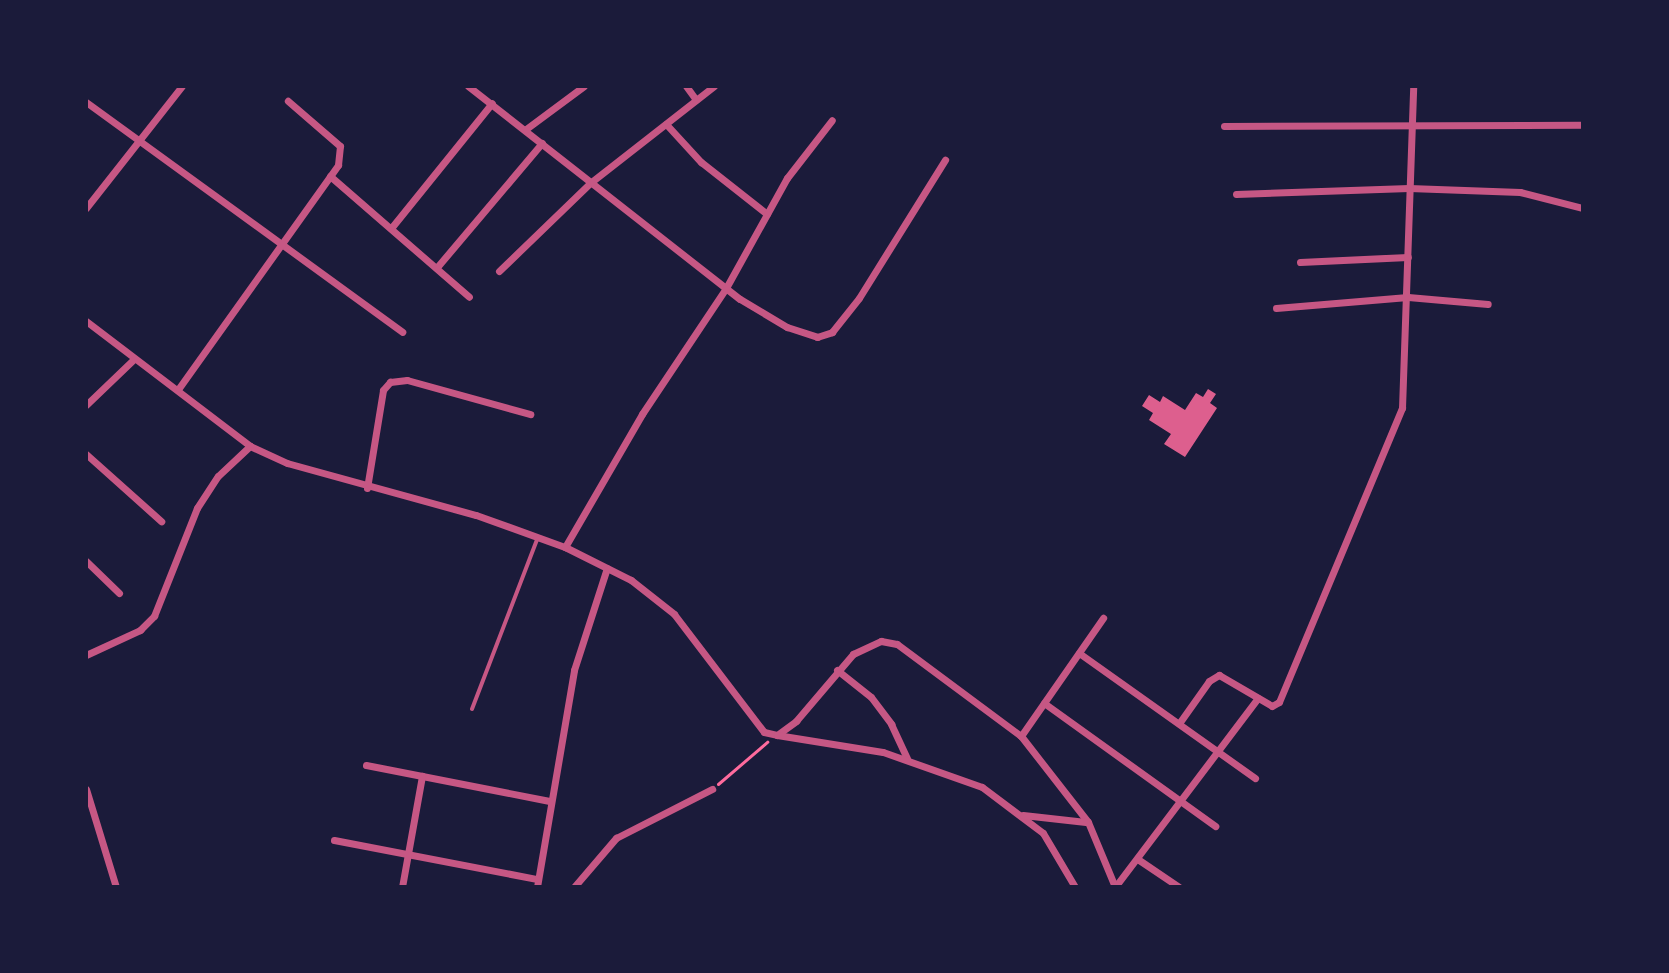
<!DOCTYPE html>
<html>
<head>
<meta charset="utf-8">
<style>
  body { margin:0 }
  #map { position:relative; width:1669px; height:973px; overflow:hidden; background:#1b1b3a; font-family:"Golos Text",sans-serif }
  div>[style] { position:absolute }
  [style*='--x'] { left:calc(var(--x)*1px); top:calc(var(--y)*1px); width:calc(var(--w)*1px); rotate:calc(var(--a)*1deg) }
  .building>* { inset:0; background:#dd5f8e }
  .path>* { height:3px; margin:-1.5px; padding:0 1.5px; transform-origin:1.5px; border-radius:1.5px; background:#ff6b9d }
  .service>* { height:4px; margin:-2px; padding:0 2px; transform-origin:2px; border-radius:2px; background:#c65784 }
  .minor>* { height:7px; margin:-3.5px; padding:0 3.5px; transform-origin:3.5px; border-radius:3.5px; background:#c65784 }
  span { translate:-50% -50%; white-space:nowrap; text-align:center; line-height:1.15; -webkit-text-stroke:6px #1b1b3a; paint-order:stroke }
  .frame { position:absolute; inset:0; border:88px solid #1b1b3a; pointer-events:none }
</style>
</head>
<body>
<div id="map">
  <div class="building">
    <div style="clip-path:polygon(1208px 389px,1216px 394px,1210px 403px,1217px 408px,1185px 457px,1164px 444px,1171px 434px,1149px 420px,1153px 413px,1142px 406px,1149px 395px,1160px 402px,1163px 396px,1185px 410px,1196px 393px,1203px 397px)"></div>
  </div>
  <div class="path">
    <div style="--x:718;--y:784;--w:65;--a:-40.6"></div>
  </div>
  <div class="service">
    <div style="--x:472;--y:709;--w:184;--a:-69"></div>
  </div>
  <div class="minor">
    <div style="--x:468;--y:86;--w:345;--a:38.1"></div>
    <div style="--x:740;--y:299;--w:55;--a:30.8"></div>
    <div style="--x:787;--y:327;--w:32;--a:18"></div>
    <div style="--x:817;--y:337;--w:16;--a:-18"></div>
    <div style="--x:832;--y:332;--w:43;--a:-51.5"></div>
    <div style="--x:859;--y:298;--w:163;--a:-58.1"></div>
    <div style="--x:686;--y:86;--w:17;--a:54"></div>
    <div style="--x:86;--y:102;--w:391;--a:36"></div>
    <div style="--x:666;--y:124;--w:52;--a:47.4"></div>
    <div style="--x:701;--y:162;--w:84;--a:38.2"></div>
    <div style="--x:1224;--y:126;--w:359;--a:-0.2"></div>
    <div style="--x:526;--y:129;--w:72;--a:-36.6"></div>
    <div style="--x:330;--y:176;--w:184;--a:41"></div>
    <div style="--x:1236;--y:194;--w:173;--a:-2"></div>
    <div style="--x:1409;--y:188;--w:111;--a:2.1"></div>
    <div style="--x:1520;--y:192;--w:65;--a:14.3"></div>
    <div style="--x:86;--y:208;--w:155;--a:-51.8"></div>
    <div style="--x:392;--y:227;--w:159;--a:-51.1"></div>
    <div style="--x:1300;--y:262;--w:108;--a:-2.7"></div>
    <div style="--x:438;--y:266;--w:161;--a:-49.8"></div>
    <div style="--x:499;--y:271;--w:127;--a:-44"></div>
    <div style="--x:590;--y:183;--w:157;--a:-38"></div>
    <div style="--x:1276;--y:308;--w:132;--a:-4.8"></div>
    <div style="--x:1408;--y:297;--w:80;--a:5"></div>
    <div style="--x:86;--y:321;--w:206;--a:37.3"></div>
    <div style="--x:250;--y:446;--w:41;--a:24.7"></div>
    <div style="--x:287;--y:463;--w:196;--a:15.4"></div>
    <div style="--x:476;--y:515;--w:95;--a:19.8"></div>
    <div style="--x:565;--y:547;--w:74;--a:26.6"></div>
    <div style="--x:631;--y:580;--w:55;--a:38.3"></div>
    <div style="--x:674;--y:614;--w:148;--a:52.7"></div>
    <div style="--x:764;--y:732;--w:13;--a:13"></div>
    <div style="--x:777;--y:735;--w:24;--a:-36"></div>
    <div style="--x:796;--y:721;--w:88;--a:-49.6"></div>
    <div style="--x:853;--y:654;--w:31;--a:-25"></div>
    <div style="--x:881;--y:641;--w:16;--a:11"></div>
    <div style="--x:897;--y:644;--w:154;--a:36.6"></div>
    <div style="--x:1021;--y:736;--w:109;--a:52.1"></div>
    <div style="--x:1088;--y:822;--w:70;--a:67.4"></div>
    <div style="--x:179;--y:388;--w:274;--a:-54.5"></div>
    <div style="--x:338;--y:165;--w:19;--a:-84"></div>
    <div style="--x:340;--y:146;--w:69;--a:-139.1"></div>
    <div style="--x:86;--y:405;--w:65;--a:-43.8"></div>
    <div style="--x:86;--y:454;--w:101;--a:41.8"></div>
    <div style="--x:367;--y:488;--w:99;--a:-80.7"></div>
    <div style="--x:383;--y:390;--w:11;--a:-49"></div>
    <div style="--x:390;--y:382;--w:17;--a:-7"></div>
    <div style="--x:407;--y:380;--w:128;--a:15.5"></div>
    <div style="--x:565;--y:547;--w:154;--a:-59.9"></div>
    <div style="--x:642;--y:414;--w:151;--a:-56.3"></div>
    <div style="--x:726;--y:288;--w:126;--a:-61"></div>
    <div style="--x:787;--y:178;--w:73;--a:-52.2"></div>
    <div style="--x:86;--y:561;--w:46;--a:44.1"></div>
    <div style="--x:1079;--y:653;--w:216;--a:35.4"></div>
    <div style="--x:86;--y:655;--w:60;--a:-24.8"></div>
    <div style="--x:140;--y:630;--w:20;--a:-45"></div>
    <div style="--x:154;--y:616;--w:116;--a:-68.3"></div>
    <div style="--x:197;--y:508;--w:38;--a:-57"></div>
    <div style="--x:218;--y:476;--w:44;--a:-43.2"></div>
    <div style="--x:837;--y:670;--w:43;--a:38.5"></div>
    <div style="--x:871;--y:697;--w:34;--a:53"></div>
    <div style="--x:891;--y:724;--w:38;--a:65"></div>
    <div style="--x:1044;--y:703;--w:211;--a:35.7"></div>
    <div style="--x:1180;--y:722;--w:50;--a:-54.7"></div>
    <div style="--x:1209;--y:681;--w:12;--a:-31"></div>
    <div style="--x:1219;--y:675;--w:61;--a:30.3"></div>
    <div style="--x:1272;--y:706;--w:8;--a:-30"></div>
    <div style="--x:1279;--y:702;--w:319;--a:-67.3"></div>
    <div style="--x:1402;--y:408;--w:322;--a:-88"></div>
    <div style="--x:777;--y:735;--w:107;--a:9.1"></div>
    <div style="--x:883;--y:752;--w:105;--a:19.5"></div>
    <div style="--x:982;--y:787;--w:76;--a:37"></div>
    <div style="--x:1043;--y:833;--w:63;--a:59.3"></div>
    <div style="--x:1021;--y:736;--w:144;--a:-55.2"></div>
    <div style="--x:366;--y:765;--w:187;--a:11.1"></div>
    <div style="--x:86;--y:789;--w:102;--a:73"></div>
    <div style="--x:1023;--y:815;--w:63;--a:6.3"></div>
    <div style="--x:334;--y:840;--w:207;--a:10.9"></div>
    <div style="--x:1139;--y:860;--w:48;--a:34"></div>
    <div style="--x:402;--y:887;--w:113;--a:-79.8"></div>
    <div style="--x:537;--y:887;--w:220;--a:-80.3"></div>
    <div style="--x:574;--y:670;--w:107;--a:-72.1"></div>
    <div style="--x:574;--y:887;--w:65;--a:-49.4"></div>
    <div style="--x:616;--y:838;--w:108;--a:-27"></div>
    <div style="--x:1115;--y:887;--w:237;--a:-52.9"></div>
  </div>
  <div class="frame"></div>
</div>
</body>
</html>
